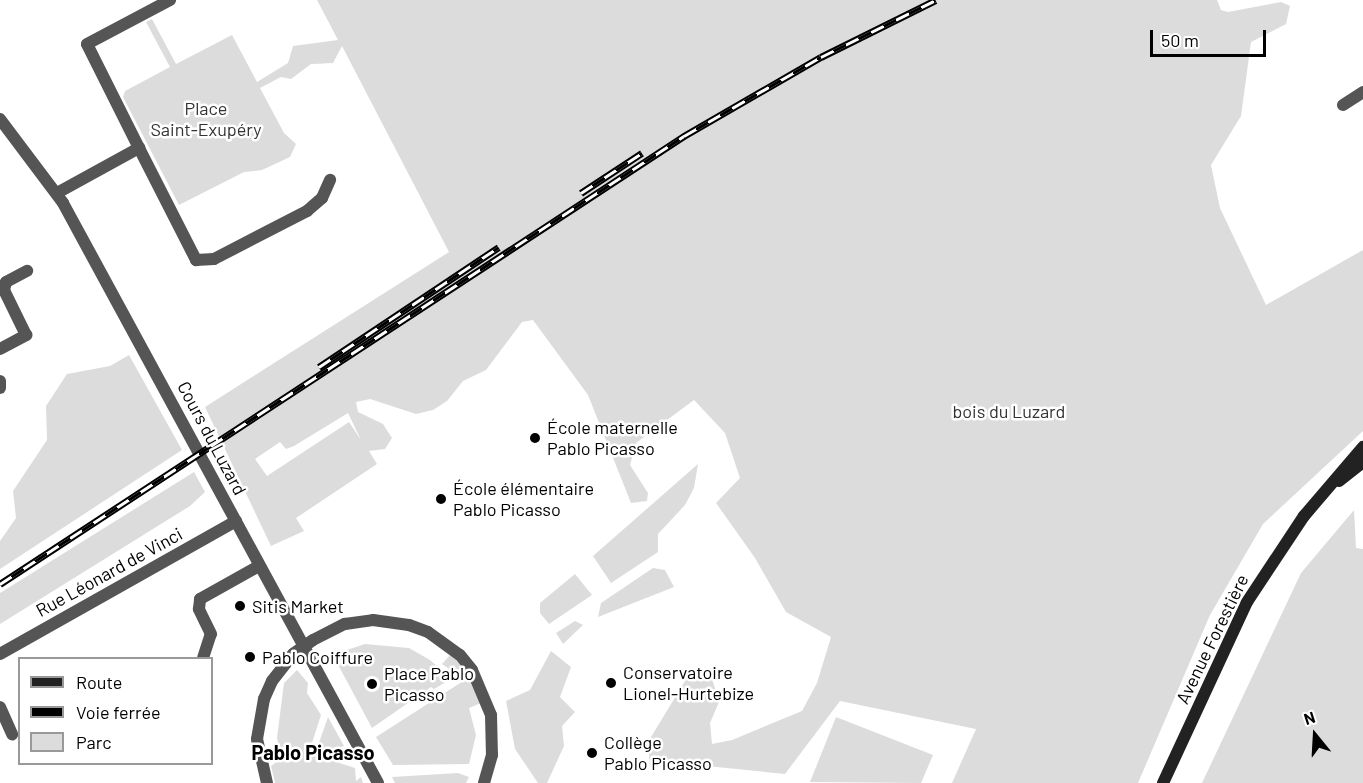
<!DOCTYPE html>
<html>
<head>
<meta charset="utf-8">
<style>
  body { margin:0 }
  #map { position:relative; width:1363px; height:783px; overflow:hidden; background:#fff; font-family:Barlow,sans-serif }
  div>[style] { position:absolute }
  [style*='--x'] { left:calc(var(--x)*1px); top:calc(var(--y)*1px); width:calc(var(--w)*1px); rotate:calc(var(--a)*1deg) }
  .green>* { inset:0; background:#dcdcdc }
  .street>* { height:12px; margin:-6px; padding:0 6px; transform-origin:6px; border-radius:6px; background:#555 }
  .secondary>* { height:12px; margin:-6px; padding:0 6px; transform-origin:6px; border-radius:6px; background:#222 }
  .rail>* { height:7px; margin-top:-3.5px; transform-origin:0; background:repeating-linear-gradient(90deg,#fff 0 14px,#000 0 28px); box-sizing:border-box; border-block:2px solid #000 }
  .dots>* { width:16px; height:16px; translate:-50% -50%; box-sizing:border-box; border:3px solid #fff; border-radius:50% }
  span { translate:-50% -50%; white-space:nowrap; text-align:center; line-height:1.15; -webkit-text-stroke:5px #fff; paint-order:stroke }
  .park-label { font-size:18px; color:#333 }
  .poi-label { font-size:18px; color:#000 }
  .left { translate:0 -50%; text-align:left }
  .street-label { font-size:18px; color:#000 }
  .neighbourhood-label { font-size:20px; color:#000; font-weight:700 }
  .legend { position:absolute; left:18px; top:657px; width:195px; height:108px; box-sizing:border-box; background:#fff; border:2px solid #999; margin:0; padding:8px 10px; list-style:none; font-size:18px; color:#000 }
  .legend li { display:flex; align-items:center; gap:12px; height:30px }
  .legend b { width:30px; border:2px solid #999 }
  .north { position:absolute; left:1285px; top:705px; width:60px; height:60px; -webkit-text-stroke:4px #fff; paint-order:stroke; rotate:342deg; font-size:16px; font-weight:700; line-height:24px; text-align:center; color:#000 }
  .north::after { content:''; display:block; margin:auto; width:21px; height:27px; background:#000; clip-path:polygon(50% 0,100% 100%,50% 72%,0 100%) }
  .scale { position:absolute; left:1150px; top:30px; width:116px; height:27px; box-sizing:border-box; border:3px solid #000; border-top:0; padding-left:8px; font-size:18px; line-height:21px; white-space:nowrap; color:#000; -webkit-text-stroke:4px #fff; paint-order:stroke }
</style>
</head>
<body>
<div id="map">
  <div class="green">
    <div style="clip-path:polygon(evenodd,317px 0,1217px 0,1221px 10px,1228px 12px,1281px 2px,1290px 6px,1286px 24px,1251px 42px,1241px 116px,1211px 165px,1220px 208px,1266px 305px,1363px 250px,1363px 431px,1263px 524px,1210px 615px,1138px 783px,952px 783px,976px 729px,840px 701px,785px 774px,687px 764px,650px 767px,648px 742px,688px 676px,711px 675px,719px 702px,710px 723px,712px 744px,732px 740px,802px 711px,817px 683px,831px 637px,786px 612px,755px 558px,716px 503px,740px 478px,725px 433px,694px 400px,636px 443px,630px 465px,648px 493px,647px 501px,631px 503px,588px 395px,533px 320px,522px 322px,486px 370px,463px 381px,447px 401px,433px 410px,416px 414px,370px 399px,356px 402px,358px 412px,383px 424px,392px 438px,385px 449px,369px 451px,377px 464px,296px 518px,304px 531px,271px 546px,205px 407px,449px 252px,342px 46px,333px 63px,311px 64px,291px 79px,281px 77px,260px 88px,284px 133px,296px 144px,290px 157px,262px 170px,244px 172px,179px 205px,123px 97px,125px 91px,170px 67px,146px 22px,152px 19px,176px 64px,232px 35px,257px 82px,288px 63px,293px 46px,338px 40px,317px 0,348px 413px,361px 440px,349px 422px,267px 476px,255px 459px,280px 442px,286px 449px,294px 446px,348px 413px)"></div>
    <div style="clip-path:polygon(129px 355px,182px 450px,0 569px,0 541px,16px 518px,13px 491px,47px 440px,46px 406px,67px 374px,110px 366px)"></div>
    <div style="clip-path:polygon(698px 464px,694px 488px,685px 505px,658px 534px,658px 552px,611px 583px,593px 556px)"></div>
    <div style="clip-path:polygon(194px 472px,205px 492px,190px 506px,0 624px,0 593px)"></div>
    <div style="clip-path:polygon(1354px 510px,1356px 548px,1363px 549px,1363px 783px,1202px 783px,1301px 573px)"></div>
    <div style="clip-path:polygon(653px 568px,665px 570px,674px 587px,598px 617px,601px 603px)"></div>
    <div style="clip-path:polygon(575px 574px,592px 595px,549px 624px,540px 613px,540px 603px)"></div>
    <div style="clip-path:polygon(575px 621px,583px 625px,563px 644px,556px 633px)"></div>
    <div style="clip-path:polygon(365px 644px,409px 648px,430px 660px,451px 679px,434px 689px,431px 687px,372px 728px,336px 661px,347px 650px)"></div>
    <div style="clip-path:polygon(551px 651px,571px 667px,560px 697px,575px 712px,562px 726px,564px 746px,547px 783px,538px 783px,515px 749px,506px 701px,530px 690px)"></div>
    <div style="clip-path:polygon(451px 654px,462px 667px,458px 675px,442px 664px)"></div>
    <div style="clip-path:polygon(297px 670px,308px 683px,307px 693px,321px 715px,311px 746px,315px 754px,328px 717px,344px 746px,316px 757px,319px 762px,327px 759px,355px 768px,356px 781px,361px 777px,363px 783px,275px 783px,271px 766px,281px 759px,277px 738px,284px 683px)"></div>
    <div style="clip-path:polygon(468px 678px,481px 703px,469px 708px,476px 735px,469px 764px,393px 765px,376px 737px)"></div>
    <div style="clip-path:polygon(836px 717px,933px 755px,921px 783px,810px 782px)"></div>
    <div style="clip-path:polygon(458px 773px,469px 777px,466px 783px,395px 783px,392px 777px)"></div>
  </div>
  <div class="street">
    <div style="--x:1343;--y:105;--w:24;--a:-33"></div>
    <div style="--x:0;--y:119;--w:105;--a:53.1"></div>
    <div style="--x:63;--y:203;--w:660;--a:61.49"></div>
    <div style="--x:139;--y:148;--w:126;--a:63"></div>
    <div style="--x:196;--y:260;--w:18;--a:-3"></div>
    <div style="--x:214;--y:259;--w:105;--a:-27.3"></div>
    <div style="--x:307;--y:211;--w:20;--a:-41"></div>
    <div style="--x:322;--y:198;--w:20;--a:-66"></div>
    <div style="--x:57;--y:193;--w:94;--a:-28.8"></div>
    <div style="--x:139;--y:148;--w:116;--a:-116.6"></div>
    <div style="--x:87;--y:44;--w:94;--a:-27.9"></div>
    <div style="--x:0;--y:349;--w:30;--a:-28"></div>
    <div style="--x:26;--y:335;--w:50;--a:-116.1"></div>
    <div style="--x:4;--y:290;--w:8;--a:-76"></div>
    <div style="--x:6;--y:282;--w:24;--a:-28"></div>
    <div style="--x:0;--y:381;--w:7;--a:90"></div>
    <div style="--x:0;--y:654;--w:271;--a:-29.4"></div>
    <div style="--x:203;--y:658;--w:25;--a:-72"></div>
    <div style="--x:211;--y:634;--w:28;--a:-116"></div>
    <div style="--x:199;--y:609;--w:10;--a:-84"></div>
    <div style="--x:200;--y:599;--w:68;--a:-29.2"></div>
    <div style="--x:0;--y:707;--w:30;--a:66"></div>
    <div style="--x:267;--y:783;--w:45;--a:-102.8"></div>
    <div style="--x:257;--y:739;--w:41;--a:-80.1"></div>
    <div style="--x:264;--y:699;--w:20;--a:-66"></div>
    <div style="--x:272;--y:681;--w:34;--a:-52"></div>
    <div style="--x:293;--y:654;--w:24;--a:-35"></div>
    <div style="--x:313;--y:640;--w:36;--a:-27"></div>
    <div style="--x:345;--y:624;--w:28;--a:-8"></div>
    <div style="--x:373;--y:620;--w:36;--a:8"></div>
    <div style="--x:409;--y:625;--w:20;--a:20"></div>
    <div style="--x:428;--y:632;--w:39;--a:36"></div>
    <div style="--x:460;--y:655;--w:19;--a:51"></div>
    <div style="--x:472;--y:670;--w:49;--a:67.1"></div>
    <div style="--x:491;--y:715;--w:40;--a:88.6"></div>
    <div style="--x:492;--y:755;--w:29;--a:106"></div>
  </div>
  <div class="secondary">
    <div style="--x:1339;--y:481;--w:31;--a:-38"></div>
    <div style="--x:1163;--y:783;--w:200;--a:-65.1"></div>
    <div style="--x:1247;--y:602;--w:103;--a:-56.5"></div>
    <div style="--x:1304;--y:516;--w:91;--a:-49.5"></div>
  </div>
  <div class="rail">
    <div style="--x:581;--y:193;--w:73;--a:-33.3"></div>
    <div style="--x:319;--y:367;--w:216;--a:-33.7"></div>
    <div style="--x:0;--y:584;--w:818;--a:-33.22"></div>
    <div style="--x:684;--y:136;--w:158;--a:-30"></div>
    <div style="--x:821;--y:57;--w:128;--a:-26.4"></div>
  </div>
  <div class="dots">
    <div style="left:535px;top:438px;background:#000"></div>
    <div style="left:441px;top:499px;background:#000"></div>
    <div style="left:240px;top:606px;background:#000"></div>
    <div style="left:250px;top:657px;background:#000"></div>
    <div style="left:611px;top:683px;background:#000"></div>
    <div style="left:372px;top:684px;background:#000"></div>
    <div style="left:592px;top:753px;background:#000"></div>
  </div>
  <div class="park-label">
    <span style="left:206px;top:119px">Place<br>Saint-Exupéry</span>
    <span style="left:1009px;top:411px">bois du Luzard</span>
  </div>
  <div class="poi-label">
    <span class="left" style="left:547px;top:438px">École maternelle<br>Pablo Picasso</span>
    <span class="left" style="left:453px;top:499px">École élémentaire<br>Pablo Picasso</span>
    <span class="left" style="left:252px;top:606px">Sitis Market</span>
    <span class="left" style="left:262px;top:657px">Pablo Coiffure</span>
    <span class="left" style="left:623px;top:683px">Conservatoire<br>Lionel-Hurtebize</span>
    <span class="left" style="left:384px;top:684px">Place Pablo<br>Picasso</span>
    <span class="left" style="left:604px;top:753px">Collège<br>Pablo Picasso</span>
  </div>
  <div class="street-label">
    <span style="left:212px;top:438px;rotate:62deg">Cours du Luzard</span>
    <span style="left:109px;top:572px;rotate:-29deg">Rue Léonard de Vinci</span>
    <span style="left:1212px;top:639px;rotate:-64deg">Avenue Forestière</span>
  </div>
  <div class="neighbourhood-label">
    <span style="left:313px;top:752px">Pablo Picasso</span>
  </div>
  <ul class="legend">
  <li><b style="height:8px;background:#222"></b>Route</li>
  <li><b style="height:8px;background:#000"></b>Voie ferrée</li>
  <li><b style="height:16px;background:#dcdcdc"></b>Parc</li>
  </ul>
  <div class="north">N</div>
  <div class="scale">50 m</div>
</div>
</body>
</html>
